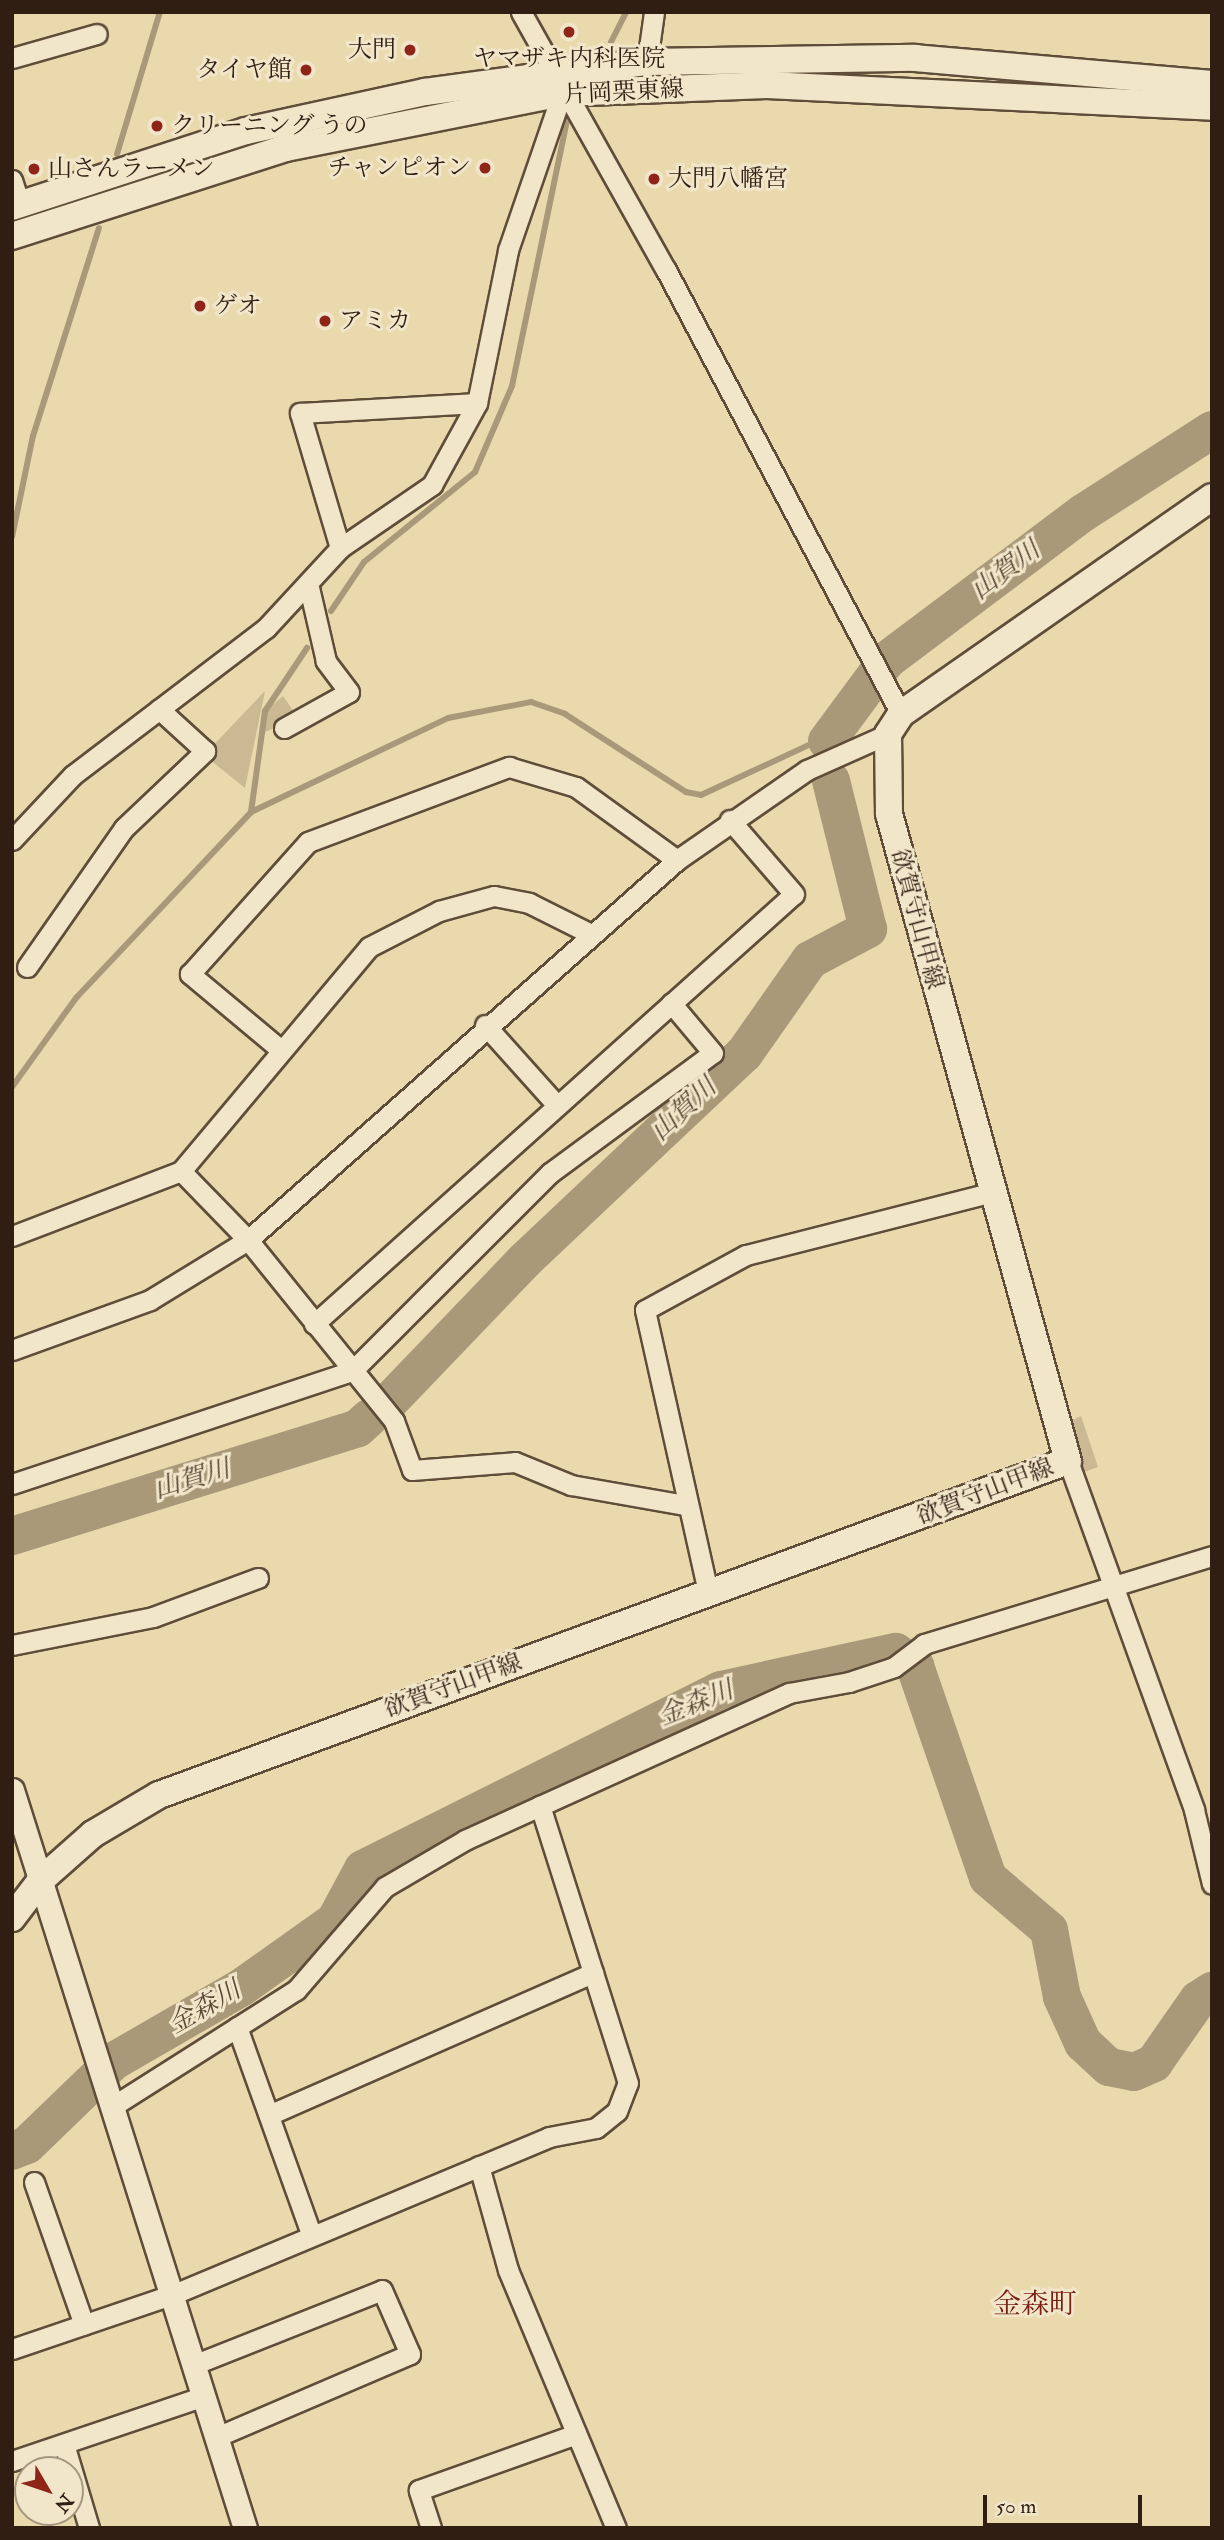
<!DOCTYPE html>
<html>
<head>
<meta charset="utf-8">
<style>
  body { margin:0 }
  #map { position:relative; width:1224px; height:2540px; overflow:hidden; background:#e9d9ad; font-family:"IM FELL Double Pica","Noto Serif JP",serif }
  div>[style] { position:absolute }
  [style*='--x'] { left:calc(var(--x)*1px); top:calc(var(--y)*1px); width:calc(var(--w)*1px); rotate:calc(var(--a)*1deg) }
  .green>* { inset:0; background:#cab993 }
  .stream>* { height:6px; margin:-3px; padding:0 3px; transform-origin:3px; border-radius:3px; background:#aa9979 }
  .river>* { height:38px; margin:-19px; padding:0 19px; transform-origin:19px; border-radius:19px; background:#aa9979 }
  .roads { filter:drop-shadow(2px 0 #5f4d3a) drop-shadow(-2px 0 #5f4d3a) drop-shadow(0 2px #5f4d3a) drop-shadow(0 -2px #5f4d3a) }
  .minor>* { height:19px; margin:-9.5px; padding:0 9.5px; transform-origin:9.5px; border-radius:9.5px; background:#f1e6ca }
  .tertiary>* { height:23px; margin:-11.5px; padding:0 11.5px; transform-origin:11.5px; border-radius:11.5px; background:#f1e6ca }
  .secondary>* { height:26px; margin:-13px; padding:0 13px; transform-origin:13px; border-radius:13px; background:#f1e6ca }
  .dots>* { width:19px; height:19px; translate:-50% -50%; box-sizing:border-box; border:4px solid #f1e6ca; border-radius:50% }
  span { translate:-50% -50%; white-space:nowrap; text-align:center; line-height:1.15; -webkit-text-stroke:6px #f1e6ca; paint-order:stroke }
  .poi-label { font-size:24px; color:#311e13 }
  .right { translate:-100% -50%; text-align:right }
  .left { translate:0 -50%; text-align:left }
  .street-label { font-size:24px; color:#311e13 }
  .water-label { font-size:26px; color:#5b4937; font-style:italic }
  .quarter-label { font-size:28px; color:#7a1f14 }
  .frame { position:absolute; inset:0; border:14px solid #311e13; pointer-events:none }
  .north { position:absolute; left:14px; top:2456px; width:70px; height:70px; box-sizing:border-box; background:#f1e6ca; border:2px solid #a49681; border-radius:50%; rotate:129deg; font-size:19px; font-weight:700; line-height:28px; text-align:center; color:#311e13 }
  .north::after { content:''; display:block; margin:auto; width:24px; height:32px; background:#8f2418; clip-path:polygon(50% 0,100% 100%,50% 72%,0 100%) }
  .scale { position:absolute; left:983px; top:2495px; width:159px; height:32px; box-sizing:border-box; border:4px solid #311e13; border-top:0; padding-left:9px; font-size:21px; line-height:24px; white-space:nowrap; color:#311e13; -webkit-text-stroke:5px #f1e6ca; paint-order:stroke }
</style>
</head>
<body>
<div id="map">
  <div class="green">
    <div style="clip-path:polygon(265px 691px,245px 788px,204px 755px)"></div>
    <div style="clip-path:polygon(283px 696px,299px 719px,262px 733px,265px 711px)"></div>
    <div style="clip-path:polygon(1081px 1416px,1098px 1467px,1079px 1474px,1063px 1425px)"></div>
  </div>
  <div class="stream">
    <div style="--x:611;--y:42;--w:34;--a:-63"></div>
    <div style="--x:117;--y:154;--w:148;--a:-73.2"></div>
    <div style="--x:12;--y:537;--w:103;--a:-78.3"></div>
    <div style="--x:33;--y:436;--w:218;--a:-72.4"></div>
    <div style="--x:331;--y:611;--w:59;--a:-56"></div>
    <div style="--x:364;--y:562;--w:143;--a:-39"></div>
    <div style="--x:475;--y:472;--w:94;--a:-66.7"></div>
    <div style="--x:512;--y:386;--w:281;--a:-78.3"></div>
    <div style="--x:251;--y:812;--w:102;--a:-82.1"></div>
    <div style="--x:265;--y:711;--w:76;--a:-56.3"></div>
    <div style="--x:12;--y:1087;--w:110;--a:-54.3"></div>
    <div style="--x:76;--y:998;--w:255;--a:-46.7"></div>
    <div style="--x:251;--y:812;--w:218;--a:-25.5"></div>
    <div style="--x:448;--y:718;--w:85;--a:-10.9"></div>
    <div style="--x:531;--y:702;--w:36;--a:19"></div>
    <div style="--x:565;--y:714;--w:144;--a:32.8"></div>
    <div style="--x:686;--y:792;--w:15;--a:11"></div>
    <div style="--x:701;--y:795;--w:138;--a:-24.9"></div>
  </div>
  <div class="river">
    <div style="--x:827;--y:741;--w:101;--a:-53.5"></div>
    <div style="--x:887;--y:660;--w:245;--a:-36.9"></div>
    <div style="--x:1083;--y:513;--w:153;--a:-32.8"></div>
    <div style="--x:388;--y:1403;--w:197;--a:-46.2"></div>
    <div style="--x:524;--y:1261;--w:302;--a:-43.3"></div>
    <div style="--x:744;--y:1054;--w:115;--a:-54.9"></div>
    <div style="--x:810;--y:960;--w:66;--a:-28.1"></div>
    <div style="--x:868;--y:929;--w:153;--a:-104"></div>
    <div style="--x:12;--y:1536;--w:362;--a:-17.3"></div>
    <div style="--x:358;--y:1428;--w:15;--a:-42"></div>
    <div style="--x:12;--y:2151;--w:16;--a:-22"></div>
    <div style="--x:27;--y:2145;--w:121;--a:-44"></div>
    <div style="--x:114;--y:2061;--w:148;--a:-30"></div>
    <div style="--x:242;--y:1987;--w:114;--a:-35.4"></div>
    <div style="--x:335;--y:1921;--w:59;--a:-61.7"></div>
    <div style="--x:363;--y:1869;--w:400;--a:-26.6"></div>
    <div style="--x:721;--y:1690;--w:179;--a:-12.3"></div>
    <div style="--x:896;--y:1652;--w:24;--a:36"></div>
    <div style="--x:915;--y:1666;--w:224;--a:71"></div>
    <div style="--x:988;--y:1878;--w:80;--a:40.4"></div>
    <div style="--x:1049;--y:1930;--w:68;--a:79"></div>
    <div style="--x:1062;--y:1997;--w:51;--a:65.5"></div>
    <div style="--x:1083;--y:2043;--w:35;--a:43"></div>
    <div style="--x:1109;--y:2067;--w:25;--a:11"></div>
    <div style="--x:1134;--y:2072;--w:22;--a:-24"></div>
    <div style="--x:1154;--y:2063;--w:77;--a:-55.1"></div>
    <div style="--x:1198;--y:2000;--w:17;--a:-33"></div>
  </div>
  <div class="roads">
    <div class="minor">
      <div style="--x:521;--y:12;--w:296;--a:60.7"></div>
      <div style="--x:666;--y:270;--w:502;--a:62.11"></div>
      <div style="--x:12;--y:58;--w:88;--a:-15.8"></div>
      <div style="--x:647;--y:62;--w:50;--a:-82"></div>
      <div style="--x:12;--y:180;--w:25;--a:72"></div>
      <div style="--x:340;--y:548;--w:141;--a:-106.5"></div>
      <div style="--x:300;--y:413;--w:177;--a:-3.2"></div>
      <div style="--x:284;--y:728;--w:74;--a:-29"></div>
      <div style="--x:349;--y:692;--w:39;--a:-127"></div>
      <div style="--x:326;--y:661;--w:80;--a:-103"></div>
      <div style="--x:12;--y:840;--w:89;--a:-46.8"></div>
      <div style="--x:73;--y:775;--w:243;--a:-37.3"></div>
      <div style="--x:266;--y:628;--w:109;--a:-47.2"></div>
      <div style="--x:340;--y:548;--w:112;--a:-34.4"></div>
      <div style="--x:432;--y:485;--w:94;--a:-61.2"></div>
      <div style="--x:477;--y:403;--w:156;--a:-78.5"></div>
      <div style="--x:508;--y:250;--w:166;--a:-71"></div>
      <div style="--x:27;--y:967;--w:169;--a:-55.1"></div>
      <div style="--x:124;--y:828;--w:112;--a:-43.5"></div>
      <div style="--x:205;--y:751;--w:62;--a:-137.6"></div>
      <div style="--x:485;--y:1025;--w:105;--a:48.1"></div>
      <div style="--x:281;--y:1050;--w:119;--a:-140.1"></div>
      <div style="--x:190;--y:974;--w:177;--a:-48.2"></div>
      <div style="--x:308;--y:842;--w:215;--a:-20.5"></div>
      <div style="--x:509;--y:767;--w:70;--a:16.6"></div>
      <div style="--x:576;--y:787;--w:125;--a:35.9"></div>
      <div style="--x:181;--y:1171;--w:96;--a:45.8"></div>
      <div style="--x:248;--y:1240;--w:233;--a:51.1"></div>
      <div style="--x:394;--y:1421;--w:52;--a:69.8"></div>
      <div style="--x:412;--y:1470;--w:103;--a:-4.4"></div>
      <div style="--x:515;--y:1462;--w:61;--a:22.3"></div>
      <div style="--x:571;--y:1485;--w:115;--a:10"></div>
      <div style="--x:12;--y:1236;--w:181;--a:-21"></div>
      <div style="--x:181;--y:1171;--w:292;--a:-50"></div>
      <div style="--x:369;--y:947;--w:79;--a:-27.2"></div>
      <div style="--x:439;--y:911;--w:57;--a:-15.3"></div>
      <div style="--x:494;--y:896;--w:36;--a:11"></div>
      <div style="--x:529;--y:903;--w:67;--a:26.6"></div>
      <div style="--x:314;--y:1324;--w:644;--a:-41.86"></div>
      <div style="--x:794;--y:894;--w:98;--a:-130.9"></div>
      <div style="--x:12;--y:1350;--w:147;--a:-19.9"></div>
      <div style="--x:150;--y:1300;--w:115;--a:-31.5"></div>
      <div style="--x:248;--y:1240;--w:573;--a:-41.53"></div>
      <div style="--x:677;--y:860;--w:158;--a:-34.7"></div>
      <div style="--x:807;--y:770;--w:89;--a:-24"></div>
      <div style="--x:1068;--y:1461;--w:371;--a:70.1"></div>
      <div style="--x:1194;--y:1810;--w:76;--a:76.3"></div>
      <div style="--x:12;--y:1484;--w:358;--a:-18.4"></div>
      <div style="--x:352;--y:1371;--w:280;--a:-45"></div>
      <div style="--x:550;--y:1173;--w:202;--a:-36.4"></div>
      <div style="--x:713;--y:1053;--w:65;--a:-130"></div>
      <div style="--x:708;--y:1592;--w:289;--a:-102.6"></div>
      <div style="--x:645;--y:1310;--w:115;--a:-28.6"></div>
      <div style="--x:746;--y:1255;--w:255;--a:-14.3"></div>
      <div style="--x:12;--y:1645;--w:144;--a:-11.2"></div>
      <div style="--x:153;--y:1617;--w:112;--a:-20.4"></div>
      <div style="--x:237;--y:2027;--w:220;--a:70.3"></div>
      <div style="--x:113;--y:2106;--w:217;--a:-32.4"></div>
      <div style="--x:296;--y:1990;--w:136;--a:-49.2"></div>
      <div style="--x:385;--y:1887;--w:93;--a:-30.4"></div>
      <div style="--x:465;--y:1840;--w:356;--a:-24.4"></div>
      <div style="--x:789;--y:1693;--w:61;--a:-10.4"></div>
      <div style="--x:849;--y:1682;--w:47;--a:-18.4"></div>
      <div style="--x:894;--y:1667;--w:38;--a:-37"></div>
      <div style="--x:924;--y:1644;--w:301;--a:-17"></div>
      <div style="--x:269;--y:2115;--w:354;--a:-23.7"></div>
      <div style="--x:479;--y:2166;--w:108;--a:74.4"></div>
      <div style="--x:508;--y:2270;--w:280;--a:67.3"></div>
      <div style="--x:34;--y:2182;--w:151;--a:70.7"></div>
      <div style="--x:12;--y:2349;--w:171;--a:-18.8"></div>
      <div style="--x:174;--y:2294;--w:407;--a:-22.7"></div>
      <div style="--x:549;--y:2137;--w:48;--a:-10.8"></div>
      <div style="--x:596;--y:2128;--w:27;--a:-39"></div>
      <div style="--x:617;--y:2111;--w:30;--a:-69"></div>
      <div style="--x:628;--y:2083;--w:291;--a:-107.6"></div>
      <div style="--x:193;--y:2365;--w:203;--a:-21.6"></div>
      <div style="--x:382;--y:2290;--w:70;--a:66.4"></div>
      <div style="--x:410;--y:2354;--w:211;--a:156.8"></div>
      <div style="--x:64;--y:2444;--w:88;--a:73.4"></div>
      <div style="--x:12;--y:2461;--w:203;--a:-18.7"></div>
      <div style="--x:431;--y:2528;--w:40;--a:-108"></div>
      <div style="--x:419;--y:2490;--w:167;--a:-19.6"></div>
    </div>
    <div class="tertiary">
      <div style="--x:12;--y:1790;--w:774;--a:72.48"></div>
    </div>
    <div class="secondary">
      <div style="--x:12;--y:207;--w:246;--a:-18"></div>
      <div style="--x:246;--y:131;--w:183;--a:-12.3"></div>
      <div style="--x:425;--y:92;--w:224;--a:-7.7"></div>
      <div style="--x:647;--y:62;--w:268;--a:-0.9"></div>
      <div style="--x:915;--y:58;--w:298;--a:5"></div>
      <div style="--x:12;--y:236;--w:288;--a:-17.8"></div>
      <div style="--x:286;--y:148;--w:281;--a:-11.3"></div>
      <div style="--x:562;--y:93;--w:205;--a:-2.2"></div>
      <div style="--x:767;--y:85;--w:446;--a:2.8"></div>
      <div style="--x:12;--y:1918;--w:48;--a:-52.7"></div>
      <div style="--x:41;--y:1880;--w:69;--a:-41.5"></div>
      <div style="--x:93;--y:1834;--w:77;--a:-30.6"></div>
      <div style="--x:159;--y:1795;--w:968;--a:-20.18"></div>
      <div style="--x:1068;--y:1461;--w:671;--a:-105.46"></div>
      <div style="--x:889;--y:814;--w:80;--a:-90.7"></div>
      <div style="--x:888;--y:734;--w:24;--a:-57"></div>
      <div style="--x:901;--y:714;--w:379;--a:-34.9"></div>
    </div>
  </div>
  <div class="dots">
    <div style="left:569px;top:32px;background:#8f2418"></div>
    <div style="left:410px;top:50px;background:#8f2418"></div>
    <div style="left:306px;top:70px;background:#8f2418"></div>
    <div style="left:157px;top:126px;background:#8f2418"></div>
    <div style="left:485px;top:168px;background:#8f2418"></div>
    <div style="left:34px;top:169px;background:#8f2418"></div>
    <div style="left:654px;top:179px;background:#8f2418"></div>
    <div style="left:200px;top:306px;background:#8f2418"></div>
    <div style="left:325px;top:321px;background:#8f2418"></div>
  </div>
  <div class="poi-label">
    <span class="right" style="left:396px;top:50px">大門</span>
    <span style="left:569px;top:59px">ヤマザキ内科医院</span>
    <span class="right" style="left:292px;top:70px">タイヤ館</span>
    <span class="left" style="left:171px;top:126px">クリーニング うの</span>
    <span class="right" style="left:471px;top:168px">チャンピオン</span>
    <span class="left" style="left:48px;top:169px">山さんラーメン</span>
    <span class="left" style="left:668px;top:179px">大門八幡宮</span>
    <span class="left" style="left:214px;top:306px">ゲオ</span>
    <span class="left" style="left:339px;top:321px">アミカ</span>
  </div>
  <div class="street-label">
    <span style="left:624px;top:92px;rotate:-3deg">片岡栗東線</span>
    <span style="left:917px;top:919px;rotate:75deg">欲賀守山甲線</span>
    <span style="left:985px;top:1492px;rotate:-21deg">欲賀守山甲線</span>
    <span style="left:453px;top:1686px;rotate:-20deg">欲賀守山甲線</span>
  </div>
  <div class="water-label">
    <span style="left:1006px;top:571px;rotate:-37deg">山賀川</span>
    <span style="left:684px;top:1110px;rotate:-43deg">山賀川</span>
    <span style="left:192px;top:1480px;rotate:-17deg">山賀川</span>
    <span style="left:696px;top:1704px;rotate:-22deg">金森川</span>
    <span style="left:205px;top:2008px;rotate:-30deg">金森川</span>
  </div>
  <div class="quarter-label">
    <span style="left:1035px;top:2305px">金森町</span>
  </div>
  <div class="frame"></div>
  <div class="north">N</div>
  <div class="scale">50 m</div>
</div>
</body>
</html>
